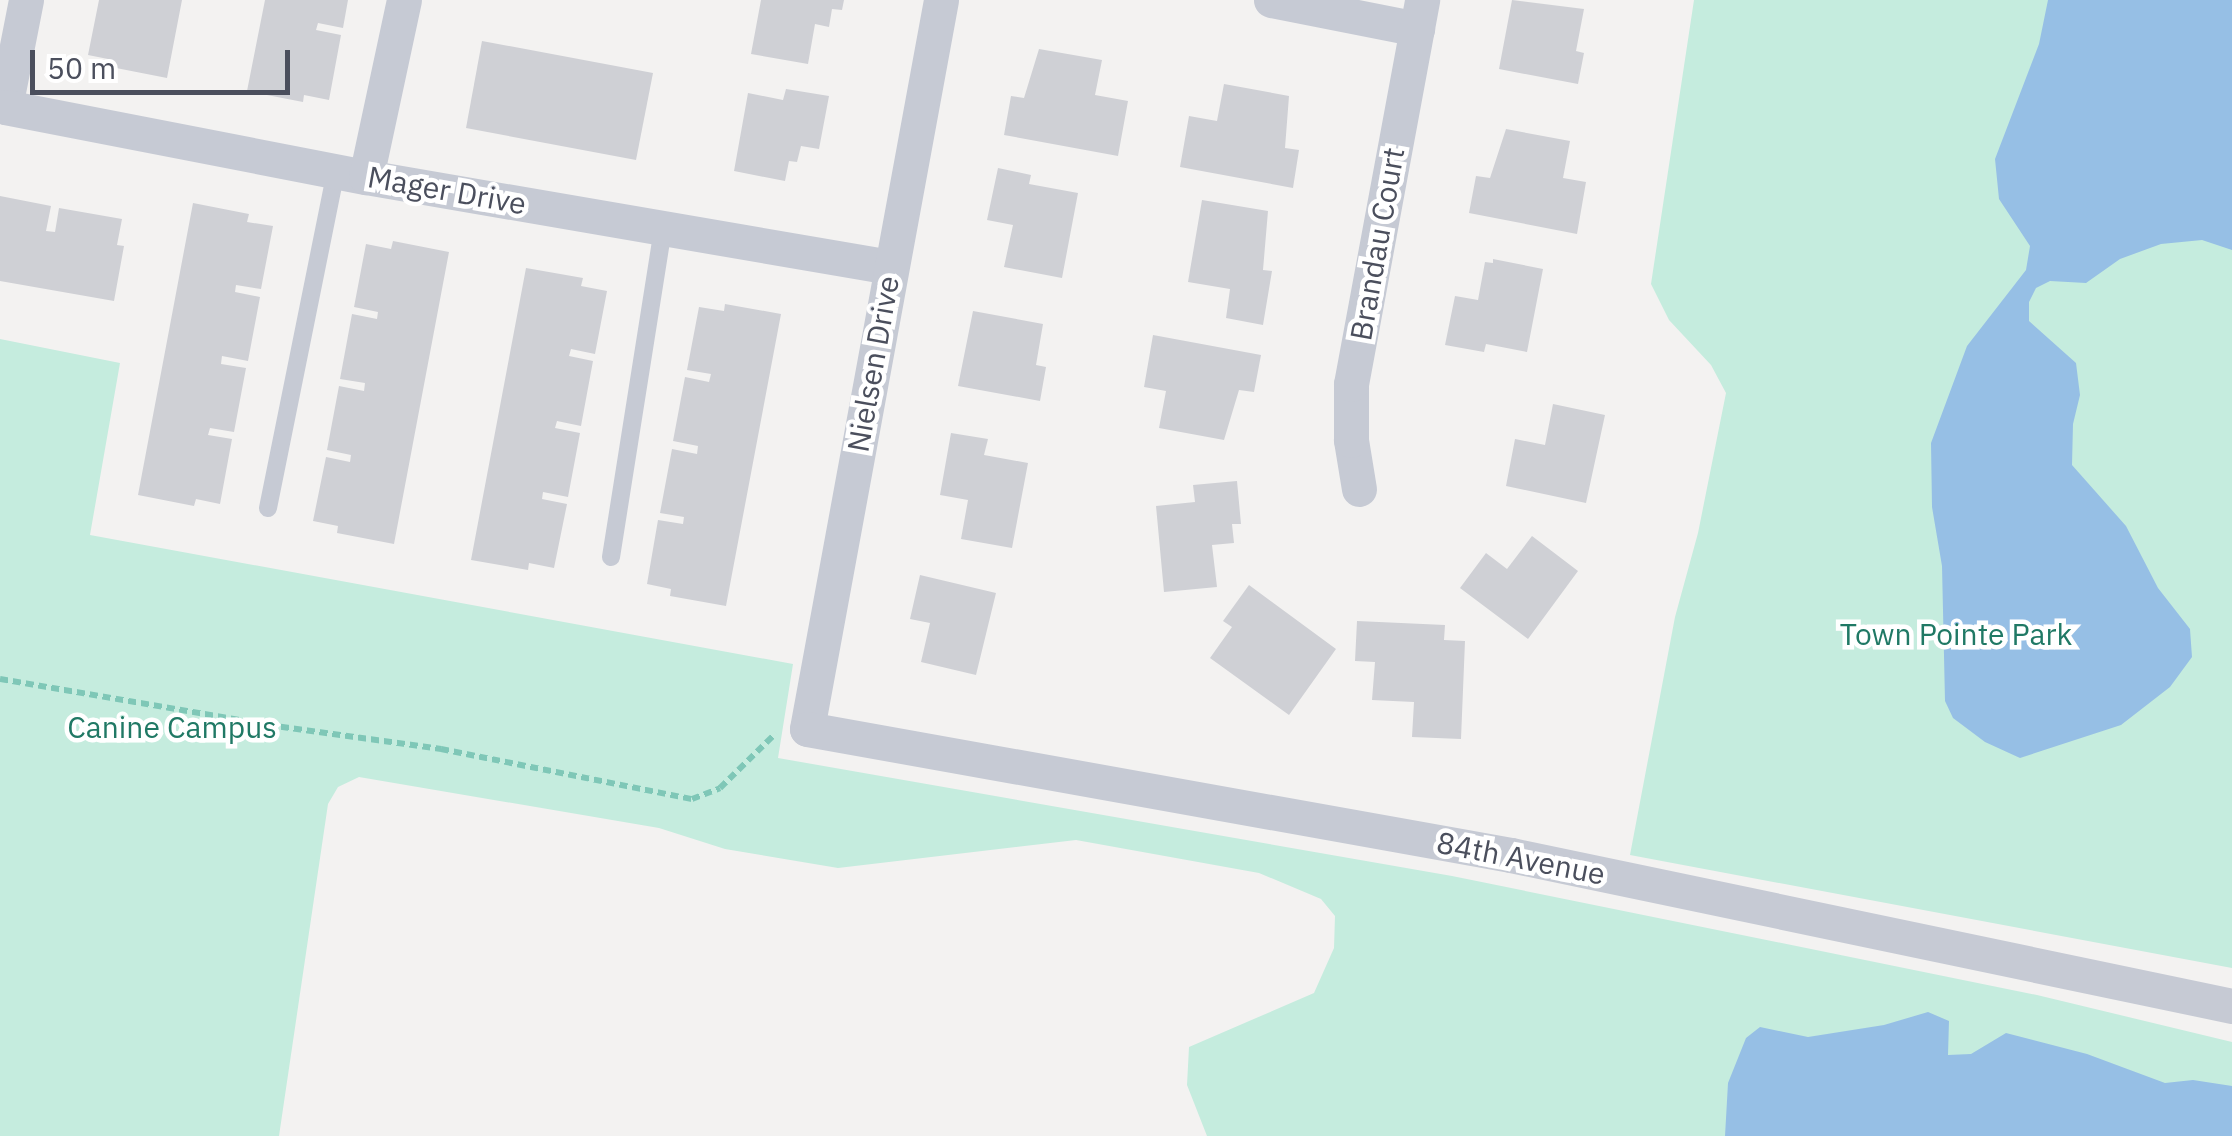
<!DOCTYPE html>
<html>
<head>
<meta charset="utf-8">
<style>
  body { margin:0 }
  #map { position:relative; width:2232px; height:1136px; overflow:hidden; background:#f3f2f1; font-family:"IBM Plex Sans",sans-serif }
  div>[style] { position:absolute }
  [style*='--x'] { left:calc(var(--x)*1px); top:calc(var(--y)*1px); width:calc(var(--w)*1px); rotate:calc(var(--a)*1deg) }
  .green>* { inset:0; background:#c5ecde }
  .water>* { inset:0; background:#96bfe5 }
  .building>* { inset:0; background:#cfd0d5 }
  .path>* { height:6px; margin-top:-3px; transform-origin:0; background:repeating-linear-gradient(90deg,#7fc7b7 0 8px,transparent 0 13px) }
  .service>* { height:18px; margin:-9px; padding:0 9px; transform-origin:9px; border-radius:9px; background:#c6cad4 }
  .minor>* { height:35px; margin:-17.5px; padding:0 17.5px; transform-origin:17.5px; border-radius:17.5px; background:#c6cad4 }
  span { translate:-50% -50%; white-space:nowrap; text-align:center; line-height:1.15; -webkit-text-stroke:9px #fff; paint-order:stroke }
  .street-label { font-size:30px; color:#4b4f5d }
  .park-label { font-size:30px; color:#207965 }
  .scale { position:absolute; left:30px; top:50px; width:260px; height:45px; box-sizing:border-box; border:5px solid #4b4f5d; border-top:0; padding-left:12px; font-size:30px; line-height:35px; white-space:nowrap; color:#4b4f5d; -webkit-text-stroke:8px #fff; paint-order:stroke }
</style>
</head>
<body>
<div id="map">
  <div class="green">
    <div style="clip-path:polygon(1694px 0,2232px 0,2232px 968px,1630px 855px,1675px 617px,1698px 533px,1726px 393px,1711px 365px,1669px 320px,1651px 284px)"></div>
    <div style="clip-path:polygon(0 339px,120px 363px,90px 535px,793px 664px,778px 758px,1452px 876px,2037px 995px,2232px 1042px,2232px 1136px,1207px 1136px,1187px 1085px,1189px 1047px,1314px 993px,1334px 948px,1335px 916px,1321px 899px,1259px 873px,1076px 840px,838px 868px,725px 849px,659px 828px,359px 777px,338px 787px,328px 804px,279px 1136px,0 1136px)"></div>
  </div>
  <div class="water">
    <div style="clip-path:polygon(2048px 0,2232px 0,2232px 250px,2202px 240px,2161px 244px,2120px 259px,2086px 283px,2050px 281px,2036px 288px,2029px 302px,2029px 321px,2076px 363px,2080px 395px,2073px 424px,2072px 465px,2126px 526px,2158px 588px,2190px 629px,2192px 657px,2170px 687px,2121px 725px,2020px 758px,1985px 742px,1953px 718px,1945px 701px,1942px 566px,1932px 507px,1931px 443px,1967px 346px,2026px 270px,2030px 246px,1999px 199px,1995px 159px,2039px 44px)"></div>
    <div style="clip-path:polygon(1928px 1012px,1949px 1021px,1948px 1055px,1971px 1054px,2006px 1033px,2087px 1054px,2165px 1083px,2193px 1080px,2232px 1086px,2232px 1136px,1725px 1136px,1728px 1083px,1746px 1038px,1760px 1027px,1808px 1037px,1884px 1025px)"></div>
  </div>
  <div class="building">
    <div style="clip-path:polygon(99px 0,182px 0,167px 78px,111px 67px,113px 60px,88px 55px)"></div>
    <div style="clip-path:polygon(265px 0,348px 0,343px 28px,318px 23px,316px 30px,341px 35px,329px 100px,304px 95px,303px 102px,247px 91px)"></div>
    <div style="clip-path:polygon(761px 0,844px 0,842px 10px,832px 9px,829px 27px,815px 24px,808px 64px,751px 54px)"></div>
    <div style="clip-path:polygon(1512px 0,1584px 9px,1576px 51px,1584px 53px,1578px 84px,1499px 69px)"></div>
    <div style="clip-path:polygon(482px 41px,653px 73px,636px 160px,466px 128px)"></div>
    <div style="clip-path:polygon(1039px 49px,1102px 60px,1095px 95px,1128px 101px,1118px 156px,1004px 135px,1011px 96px,1024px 98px)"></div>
    <div style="clip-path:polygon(1224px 84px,1289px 96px,1285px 148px,1299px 150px,1293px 188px,1180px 167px,1189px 116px,1217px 121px)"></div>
    <div style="clip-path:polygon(786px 89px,829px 96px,819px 149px,801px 146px,797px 162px,789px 161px,785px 181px,734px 171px,748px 93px,783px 100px)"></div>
    <div style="clip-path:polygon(1506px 129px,1570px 141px,1563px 178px,1586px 182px,1577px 234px,1469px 213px,1476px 176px,1490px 178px)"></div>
    <div style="clip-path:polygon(998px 168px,1031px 175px,1029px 184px,1078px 193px,1062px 278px,1004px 267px,1013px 225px,987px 220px)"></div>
    <div style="clip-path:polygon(0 196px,51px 206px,46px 231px,55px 232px,59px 208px,122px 219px,117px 245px,124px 246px,114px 301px,0 281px)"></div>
    <div style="clip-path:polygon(1202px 200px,1268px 211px,1263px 270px,1272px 271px,1263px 325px,1226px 318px,1230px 289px,1188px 282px)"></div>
    <div style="clip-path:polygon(193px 203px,249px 214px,247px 222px,273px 226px,261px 289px,236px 285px,235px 292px,260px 297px,248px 361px,222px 356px,221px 364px,246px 368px,234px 432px,210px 428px,208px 435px,232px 439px,220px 504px,196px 499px,194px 506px,138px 495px)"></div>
    <div style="clip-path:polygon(393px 241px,449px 252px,394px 544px,337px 533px,338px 526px,313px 521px,326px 457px,350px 462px,351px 455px,327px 450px,339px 386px,364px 391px,365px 383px,340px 379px,352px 314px,377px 319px,378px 312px,354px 307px,366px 244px,391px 249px)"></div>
    <div style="clip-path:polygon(1493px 259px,1543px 269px,1527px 352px,1486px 344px,1484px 352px,1445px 345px,1455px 296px,1478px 300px,1485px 262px,1493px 263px)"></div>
    <div style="clip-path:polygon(526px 268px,583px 278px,581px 286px,607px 291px,595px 354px,571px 349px,569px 356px,593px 361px,581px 426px,557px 421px,555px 428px,580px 433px,568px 497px,543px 492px,542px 499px,567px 504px,554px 568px,529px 563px,528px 570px,471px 560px)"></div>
    <div style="clip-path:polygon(725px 304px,781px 314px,726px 606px,670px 596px,671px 589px,647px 584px,658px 520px,683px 524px,684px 517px,660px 513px,672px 449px,697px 454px,698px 446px,673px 441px,685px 377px,709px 382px,711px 374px,687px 370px,699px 307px,724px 311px)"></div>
    <div style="clip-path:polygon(973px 311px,1043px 324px,1036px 365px,1046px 367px,1040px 401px,958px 386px)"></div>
    <div style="clip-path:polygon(1153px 335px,1261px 355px,1254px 392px,1239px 390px,1224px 440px,1159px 428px,1166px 391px,1144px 387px)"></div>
    <div style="clip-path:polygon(1553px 404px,1605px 415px,1586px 503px,1506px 486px,1515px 439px,1545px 445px)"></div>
    <div style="clip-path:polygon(951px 433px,988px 439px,984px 455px,1028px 463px,1012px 548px,961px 539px,968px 500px,940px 495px)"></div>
    <div style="clip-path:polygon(1237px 481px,1241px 524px,1232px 524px,1234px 543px,1212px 545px,1217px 587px,1164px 592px,1156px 506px,1195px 502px,1193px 485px)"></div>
    <div style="clip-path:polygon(1532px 536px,1578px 571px,1528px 639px,1460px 588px,1486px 553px,1507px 569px)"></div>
    <div style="clip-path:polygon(920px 575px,996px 593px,976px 675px,921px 662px,930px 623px,910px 619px)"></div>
    <div style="clip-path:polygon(1249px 585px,1336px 649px,1289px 715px,1210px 658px,1232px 627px,1223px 621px)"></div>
    <div style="clip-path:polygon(1357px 621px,1445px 625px,1444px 640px,1465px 641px,1461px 739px,1412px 737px,1414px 702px,1372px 700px,1375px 662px,1355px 661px)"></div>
  </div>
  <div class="path">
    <div style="--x:0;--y:679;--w:272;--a:9.7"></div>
    <div style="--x:268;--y:725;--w:175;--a:7.9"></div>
    <div style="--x:441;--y:749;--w:256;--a:11.3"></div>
    <div style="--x:692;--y:799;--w:30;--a:-21"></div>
    <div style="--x:720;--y:788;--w:78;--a:-44.5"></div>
  </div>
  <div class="service">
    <div style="--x:268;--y:508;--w:344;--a:-78.6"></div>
    <div style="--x:611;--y:557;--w:333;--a:-81"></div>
  </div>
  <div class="minor">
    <div style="--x:26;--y:0;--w:109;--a:101.1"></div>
    <div style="--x:5;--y:107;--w:368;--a:11"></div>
    <div style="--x:366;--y:177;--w:532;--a:9.75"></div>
    <div style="--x:941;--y:0;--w:741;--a:100.42"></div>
    <div style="--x:807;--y:729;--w:715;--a:10.15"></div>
    <div style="--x:1511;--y:855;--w:737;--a:11.83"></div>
    <div style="--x:1271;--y:0;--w:149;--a:11.2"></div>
    <div style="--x:366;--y:177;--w:181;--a:-77.9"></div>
    <div style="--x:1359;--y:489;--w:50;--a:-99.3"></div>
    <div style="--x:1351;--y:440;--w:56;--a:-90"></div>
    <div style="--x:1351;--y:384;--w:391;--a:-79.5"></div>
  </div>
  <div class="street-label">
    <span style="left:447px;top:190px;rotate:10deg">Mager Drive</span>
    <span style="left:1377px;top:244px;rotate:-80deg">Brandau Court</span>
    <span style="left:873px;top:364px;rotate:-80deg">Nielsen Drive</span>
    <span style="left:1521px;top:858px;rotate:11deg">84th Avenue</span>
  </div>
  <div class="park-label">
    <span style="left:1956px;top:634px">Town Pointe Park</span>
    <span style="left:172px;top:727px">Canine Campus</span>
  </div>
  <div class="scale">50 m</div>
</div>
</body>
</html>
